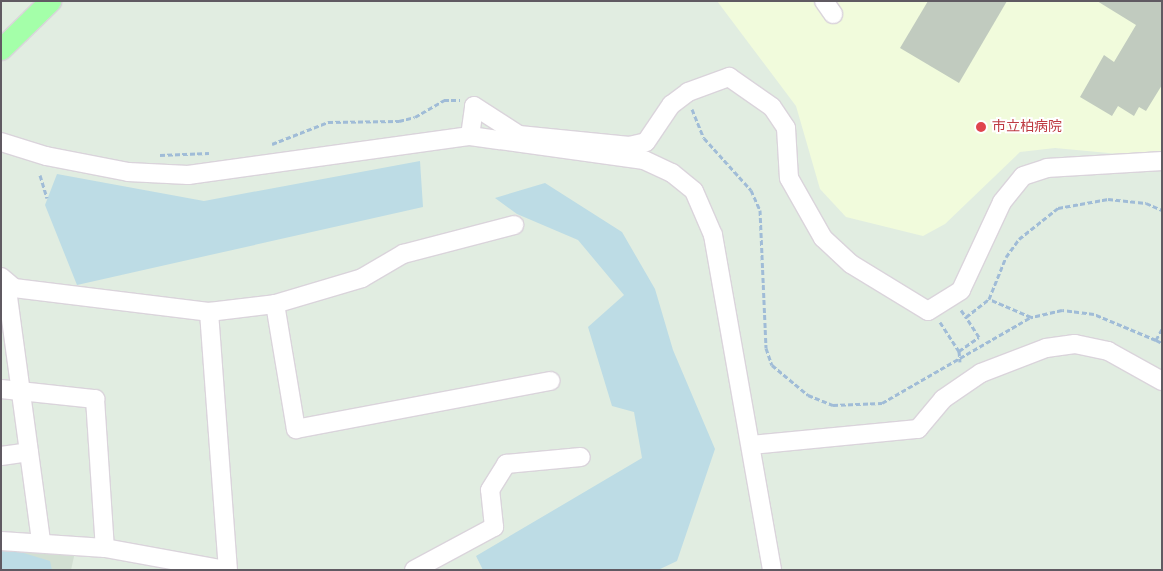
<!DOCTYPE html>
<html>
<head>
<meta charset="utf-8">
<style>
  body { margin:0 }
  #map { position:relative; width:1163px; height:571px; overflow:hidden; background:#e1ede1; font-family:"Fira Sans","Noto Sans JP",sans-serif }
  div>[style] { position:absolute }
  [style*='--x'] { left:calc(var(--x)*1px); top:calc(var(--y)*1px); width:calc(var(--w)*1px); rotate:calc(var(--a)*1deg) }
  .education>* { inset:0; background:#d2dfd2 }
  .medical>* { inset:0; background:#f1fbdc }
  .green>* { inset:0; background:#bddce5 }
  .building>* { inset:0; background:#c1cbbf }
  .path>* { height:3px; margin-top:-1.5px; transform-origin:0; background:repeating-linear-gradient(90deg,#a0bcd7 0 5px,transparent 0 7.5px) }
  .roads { filter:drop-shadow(1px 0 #dad4db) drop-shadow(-1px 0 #dad4db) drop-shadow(0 1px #dad4db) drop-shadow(0 -1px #dad4db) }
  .minor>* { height:18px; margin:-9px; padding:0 9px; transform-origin:9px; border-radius:9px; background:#fff }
  .major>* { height:21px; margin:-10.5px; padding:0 10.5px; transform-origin:10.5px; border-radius:10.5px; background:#a4ffa9 }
  .dots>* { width:14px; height:14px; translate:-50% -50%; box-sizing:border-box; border:2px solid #fff; border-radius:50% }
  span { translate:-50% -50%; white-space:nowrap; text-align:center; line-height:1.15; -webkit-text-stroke:4px #fff; paint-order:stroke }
  .health-label { font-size:14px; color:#be3a42 }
  .left { translate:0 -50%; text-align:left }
  .frame { position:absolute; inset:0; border:2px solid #605a62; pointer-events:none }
</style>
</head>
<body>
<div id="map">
  <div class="education">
    <div style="clip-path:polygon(1px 540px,75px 552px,71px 570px,1px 570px)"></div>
  </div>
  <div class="medical">
    <div style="clip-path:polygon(717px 1px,1162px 1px,1162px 158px,1055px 148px,1020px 152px,945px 224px,923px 236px,846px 217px,820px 189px,796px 106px)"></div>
  </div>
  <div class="green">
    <div style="clip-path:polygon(420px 161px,423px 207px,77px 285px,45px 205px,57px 174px,204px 201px)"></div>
    <div style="clip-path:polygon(545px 183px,622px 232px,655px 289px,673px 350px,715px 449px,677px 561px,658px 570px,483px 570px,476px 556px,642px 458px,634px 412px,612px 406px,588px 327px,624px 295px,578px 240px,517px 214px,495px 198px)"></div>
    <div style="clip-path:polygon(1px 551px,17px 551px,50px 561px,52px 570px,1px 570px)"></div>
  </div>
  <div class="building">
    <div style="clip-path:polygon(928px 1px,1007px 1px,959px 83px,900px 48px)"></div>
    <div style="clip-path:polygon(1097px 1px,1162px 1px,1162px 85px,1146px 111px,1139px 107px,1134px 116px,1118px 106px,1112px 116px,1080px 97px,1104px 55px,1114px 62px,1136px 25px)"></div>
  </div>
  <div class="path">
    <div style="--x:692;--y:109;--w:31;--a:68"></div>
    <div style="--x:704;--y:138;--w:70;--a:47.9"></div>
    <div style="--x:751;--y:190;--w:22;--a:66"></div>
    <div style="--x:760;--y:210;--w:138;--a:87.5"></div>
    <div style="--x:766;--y:348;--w:18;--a:71"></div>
    <div style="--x:772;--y:365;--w:47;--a:39.8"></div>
    <div style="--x:808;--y:395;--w:27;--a:22"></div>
    <div style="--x:833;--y:405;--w:49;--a:-2.3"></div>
    <div style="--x:882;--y:403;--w:172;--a:-30"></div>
    <div style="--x:272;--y:144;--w:60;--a:-21.4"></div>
    <div style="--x:328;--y:122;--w:71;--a:-0.8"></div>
    <div style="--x:399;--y:121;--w:16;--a:-14"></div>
    <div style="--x:415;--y:117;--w:34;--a:-30"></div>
    <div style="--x:444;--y:100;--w:16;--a:0"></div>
    <div style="--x:160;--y:155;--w:49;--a:-2.3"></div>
    <div style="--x:40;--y:175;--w:24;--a:73"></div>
    <div style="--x:961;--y:310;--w:9;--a:54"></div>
    <div style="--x:966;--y:317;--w:29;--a:-38"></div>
    <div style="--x:940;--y:322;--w:35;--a:57"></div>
    <div style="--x:959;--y:351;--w:11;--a:85"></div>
    <div style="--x:1162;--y:329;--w:13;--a:119"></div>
    <div style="--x:1156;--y:340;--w:7;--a:27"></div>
    <div style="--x:1156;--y:340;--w:67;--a:-157.2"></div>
    <div style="--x:1094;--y:314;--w:32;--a:-173"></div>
    <div style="--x:1062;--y:310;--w:32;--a:167"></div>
    <div style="--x:1031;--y:317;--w:46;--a:-156.8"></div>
    <div style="--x:989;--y:299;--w:45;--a:-68"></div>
    <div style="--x:1006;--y:257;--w:22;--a:-54"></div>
    <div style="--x:1019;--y:239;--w:50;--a:-38.5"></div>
    <div style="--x:1058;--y:208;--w:51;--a:-10.2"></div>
    <div style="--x:1108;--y:199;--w:38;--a:6"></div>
    <div style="--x:1146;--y:203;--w:17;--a:24"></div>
    <div style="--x:959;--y:351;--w:24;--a:-35"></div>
    <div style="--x:979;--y:337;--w:24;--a:-123"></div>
  </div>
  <div class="roads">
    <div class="minor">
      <div style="--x:824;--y:1;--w:16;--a:55"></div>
      <div style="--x:470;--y:136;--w:30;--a:-82"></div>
      <div style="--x:474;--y:106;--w:54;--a:32.8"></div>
      <div style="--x:519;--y:135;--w:111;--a:5.7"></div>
      <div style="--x:629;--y:146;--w:17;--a:-13"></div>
      <div style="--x:646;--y:142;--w:45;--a:-56"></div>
      <div style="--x:671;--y:105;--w:21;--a:-37"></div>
      <div style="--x:688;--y:92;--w:44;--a:-20.1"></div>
      <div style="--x:729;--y:77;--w:52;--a:34.9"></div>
      <div style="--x:772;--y:107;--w:25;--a:56"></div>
      <div style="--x:786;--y:128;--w:50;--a:86.6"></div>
      <div style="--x:789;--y:178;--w:69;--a:60.5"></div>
      <div style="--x:823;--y:238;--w:38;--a:43"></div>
      <div style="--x:851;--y:264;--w:90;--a:31.4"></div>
      <div style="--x:928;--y:311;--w:39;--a:-32"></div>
      <div style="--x:961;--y:290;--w:97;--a:-65"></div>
      <div style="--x:1002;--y:202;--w:33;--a:-51"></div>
      <div style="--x:1023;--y:176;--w:25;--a:-18"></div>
      <div style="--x:1047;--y:168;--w:115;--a:-3.5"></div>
      <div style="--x:1;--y:142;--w:47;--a:17.3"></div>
      <div style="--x:46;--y:156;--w:84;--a:11"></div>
      <div style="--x:128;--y:172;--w:60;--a:2.9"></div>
      <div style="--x:188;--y:175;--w:285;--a:-7.9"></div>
      <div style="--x:470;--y:136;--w:176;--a:7.9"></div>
      <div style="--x:644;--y:160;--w:31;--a:25"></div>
      <div style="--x:672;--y:173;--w:28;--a:39"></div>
      <div style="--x:694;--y:191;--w:48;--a:66.6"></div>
      <div style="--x:713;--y:235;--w:340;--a:80"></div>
      <div style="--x:1;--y:277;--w:17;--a:40"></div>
      <div style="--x:14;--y:288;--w:196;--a:7"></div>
      <div style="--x:209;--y:312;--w:259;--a:85.8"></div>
      <div style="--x:6;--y:282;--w:261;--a:82.3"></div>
      <div style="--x:275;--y:304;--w:91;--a:-16.6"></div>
      <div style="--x:362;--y:278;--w:48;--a:-30.3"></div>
      <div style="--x:403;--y:254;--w:115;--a:-14.6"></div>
      <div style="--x:209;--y:312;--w:66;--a:-6.9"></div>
      <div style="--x:275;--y:304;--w:127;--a:80.5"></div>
      <div style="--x:296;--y:429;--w:259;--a:-10.7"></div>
      <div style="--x:1;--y:389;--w:95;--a:6.1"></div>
      <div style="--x:95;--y:399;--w:149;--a:86.2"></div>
      <div style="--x:751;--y:445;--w:168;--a:-5.5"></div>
      <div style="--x:918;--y:429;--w:39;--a:-50"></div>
      <div style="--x:943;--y:399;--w:46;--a:-34.4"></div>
      <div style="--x:981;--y:373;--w:70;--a:-21"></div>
      <div style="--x:1046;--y:348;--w:29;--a:-8"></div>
      <div style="--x:1075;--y:344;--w:34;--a:12"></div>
      <div style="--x:1108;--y:351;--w:62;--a:29.1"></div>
      <div style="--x:1;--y:456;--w:28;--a:-8"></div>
      <div style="--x:1;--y:541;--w:104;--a:3.9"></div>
      <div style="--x:105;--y:548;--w:123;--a:10.3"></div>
      <div style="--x:414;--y:570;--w:91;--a:-28.3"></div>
      <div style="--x:494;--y:527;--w:37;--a:-96"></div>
      <div style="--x:490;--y:490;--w:31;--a:-58"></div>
      <div style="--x:506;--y:464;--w:75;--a:-5.3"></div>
    </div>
    <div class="major">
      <div style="--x:1;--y:49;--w:69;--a:-44.4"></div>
    </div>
  </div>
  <div class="dots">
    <div style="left:981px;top:127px;background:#e0444e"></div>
  </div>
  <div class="health-label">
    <span class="left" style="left:992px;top:127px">市立柏病院</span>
  </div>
  <div class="frame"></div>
</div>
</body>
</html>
